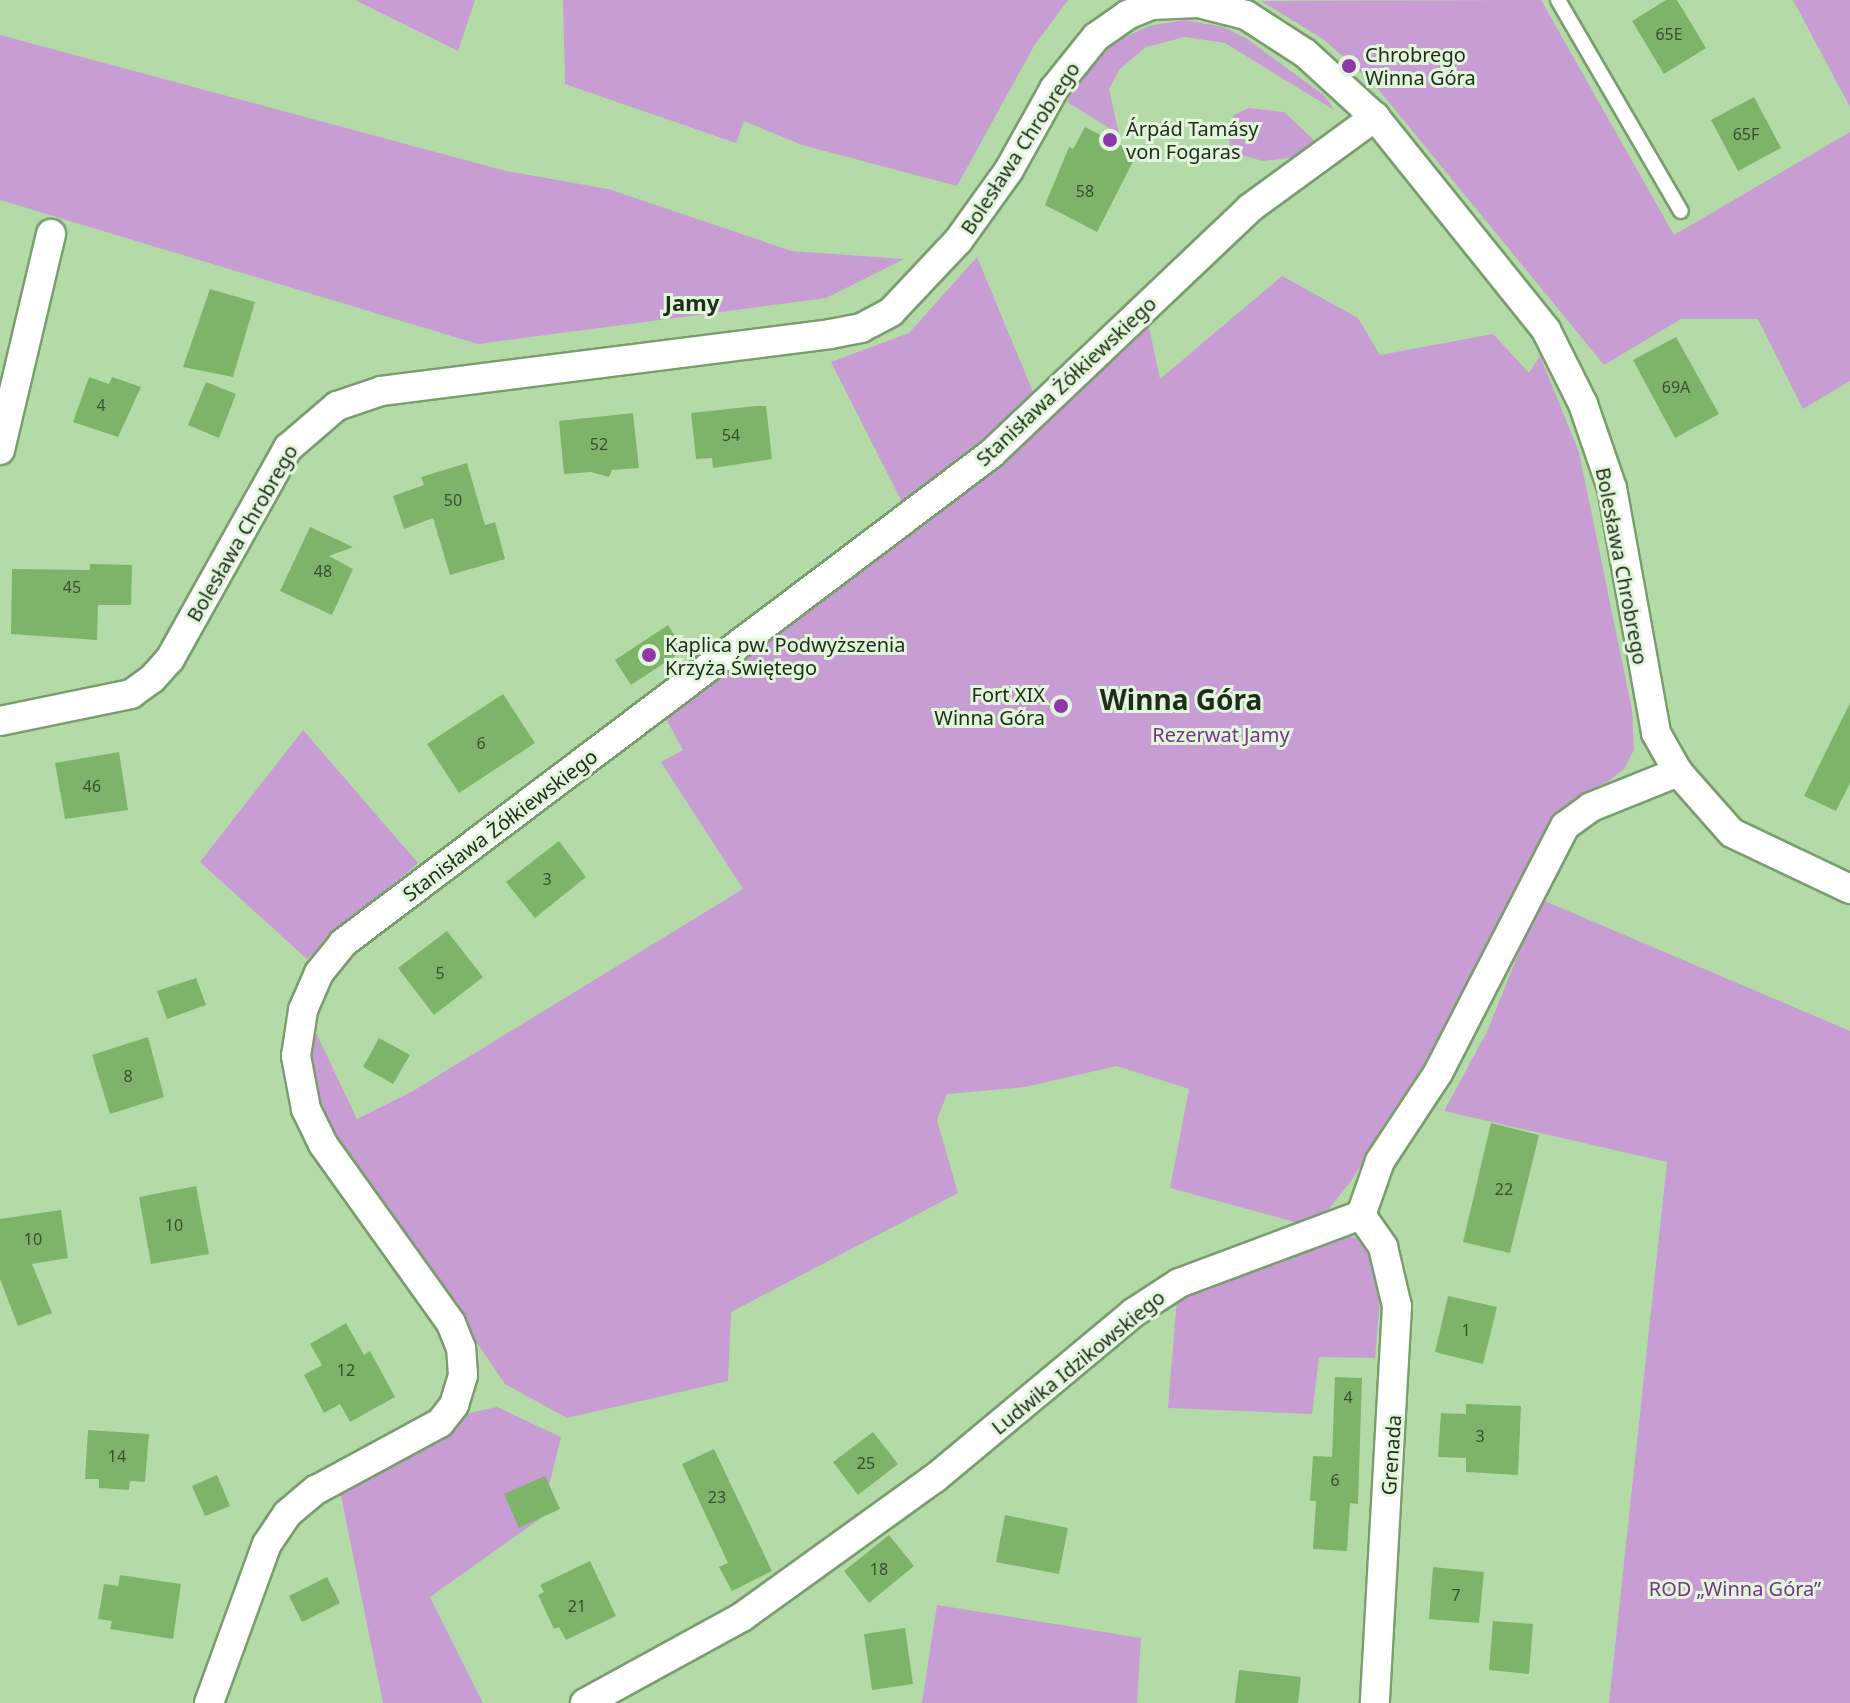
<!DOCTYPE html>
<html>
<head>
<meta charset="utf-8">
<style>
  body { margin:0 }
  #map { position:relative; width:1850px; height:1703px; overflow:hidden; background:#b4dba7; font-family:"Noto Sans",sans-serif }
  div>[style] { position:absolute }
  [style*='--x'] { left:calc(var(--x)*1px); top:calc(var(--y)*1px); width:calc(var(--w)*1px); rotate:calc(var(--a)*1deg) }
  .green>* { inset:0; background:#c79dd4 }
  .building>* { inset:0; background:#7eb46a }
  .roads { filter:drop-shadow(2px 0 #799e6d) drop-shadow(-2px 0 #799e6d) drop-shadow(0 2px #799e6d) drop-shadow(0 -2px #799e6d) }
  .service>* { height:14px; margin:-7px; padding:0 7px; transform-origin:7px; border-radius:7px; background:#fff }
  .minor>* { height:28px; margin:-14px; padding:0 14px; transform-origin:14px; border-radius:14px; background:#fff }
  .dots>* { width:22px; height:22px; translate:-50% -50%; box-sizing:border-box; border:4px solid #e2f6db; border-radius:50% }
  span { translate:-50% -50%; white-space:nowrap; text-align:center; line-height:1.15; -webkit-text-stroke:6px #e2f6db; paint-order:stroke }
  .number-label { font-size:16px; color:#364f2d }
  .number-label span { -webkit-text-stroke-width:0 }
  .poi-label { font-size:20px; color:#1e2d19 }
  .left { translate:0 -50%; text-align:left }
  .right { translate:-100% -50%; text-align:right }
  .street-label { font-size:20px; color:#1e2d19 }
  .park-label { font-size:20px; color:#77348a }
  .neighbourhood-label { font-size:22px; color:#1e2d19; font-weight:700 }
  .district-label { font-size:28px; color:#1e2d19; font-weight:700 }
</style>
</head>
<body>
<div id="map">
  <div class="green">
    <div style="clip-path:polygon(355px 0,475px 0,458px 51px)"></div>
    <div style="clip-path:polygon(563px 0,1068px 0,1034px 46px,957px 186px,802px 145px,744px 121px,736px 143px,565px 84px)"></div>
    <div style="clip-path:polygon(1541px 0,1674px 235px,1850px 132px,1850px 381px,1803px 409px,1758px 319px,1681px 319px,1604px 365px,1374px 84px,1323px 39px,1261px 1px)"></div>
    <div style="clip-path:polygon(1793px 0,1850px 0,1850px 107px)"></div>
    <div style="clip-path:polygon(1184px 20px,1224px 27px,1247px 39px,1325px 96px,1334px 110px,1225px 43px,1185px 37px,1146px 47px,1120px 69px,1109px 89px,1119px 134px,1067px 102px,1089px 67px,1114px 42px,1149px 26px)"></div>
    <div style="clip-path:polygon(0 35px,506px 171px,608px 189px,792px 251px,904px 259px,826px 298px,478px 344px,0 200px)"></div>
    <div style="clip-path:polygon(1249px 108px,1284px 112px,1316px 142px,1299px 157px,1262px 161px,1239px 154px,1230px 145px,1228px 132px,1234px 115px)"></div>
    <div style="clip-path:polygon(977px 257px,1036px 399px,1001px 436px,904px 506px,831px 362px,909px 333px)"></div>
    <div style="clip-path:polygon(1282px 276px,1358px 318px,1380px 355px,1493px 334px,1529px 373px,1540px 356px,1579px 452px,1632px 710px,1634px 750px,1624px 769px,1595px 792px,1351px 1181px,1329px 1209px,1302px 1224px,1170px 1188px,1189px 1089px,1117px 1066px,1025px 1087px,947px 1094px,937px 1120px,958px 1193px,731px 1312px,728px 1381px,567px 1418px,505px 1384px,320px 1112px,306px 1051px,310px 1020px,357px 1119px,413px 1091px,743px 889px,661px 762px,683px 750px,665px 717px,995px 470px,1147px 317px,1160px 379px)"></div>
    <div style="clip-path:polygon(303px 730px,418px 863px,307px 959px,200px 862px)"></div>
    <div style="clip-path:polygon(1540px 899px,1850px 1031px,1850px 1703px,1609px 1703px,1667px 1162px,1444px 1111px,1487px 1032px)"></div>
    <div style="clip-path:polygon(1342px 1234px,1359px 1239px,1377px 1254px,1382px 1277px,1375px 1358px,1319px 1357px,1312px 1414px,1168px 1408px,1177px 1298px)"></div>
    <div style="clip-path:polygon(497px 1407px,561px 1437px,541px 1518px,430px 1597px,483px 1703px,383px 1703px,339px 1486px,473px 1412px)"></div>
    <div style="clip-path:polygon(937px 1605px,1141px 1638px,1137px 1703px,922px 1703px)"></div>
  </div>
  <div class="building">
    <div style="clip-path:polygon(1666px 0,1677px 0,1706px 48px,1664px 74px,1632px 21px)"></div>
    <div style="clip-path:polygon(1754px 97px,1781px 148px,1738px 171px,1711px 120px)"></div>
    <div style="clip-path:polygon(1085px 127px,1137px 154px,1097px 232px,1045px 205px,1069px 147px,1073px 149px)"></div>
    <div style="clip-path:polygon(210px 289px,255px 302px,233px 377px,183px 367px)"></div>
    <div style="clip-path:polygon(1676px 337px,1719px 414px,1675px 438px,1633px 360px)"></div>
    <div style="clip-path:polygon(89px 377px,109px 384px,112px 377px,141px 387px,118px 437px,73px 422px)"></div>
    <div style="clip-path:polygon(206px 382px,236px 394px,219px 438px,188px 425px)"></div>
    <div style="clip-path:polygon(756px 406px,766px 406px,772px 459px,713px 468px,712px 458px,696px 459px,691px 413px)"></div>
    <div style="clip-path:polygon(633px 413px,639px 468px,612px 470px,609px 477px,591px 472px,564px 474px,559px 421px)"></div>
    <div style="clip-path:polygon(467px 463px,485px 525px,495px 522px,505px 559px,450px 575px,433px 518px,404px 529px,393px 496px,424px 485px,421px 477px)"></div>
    <div style="clip-path:polygon(310px 527px,353px 547px,329px 556px,353px 569px,332px 615px,280px 591px)"></div>
    <div style="clip-path:polygon(90px 564px,132px 565px,131px 605px,98px 605px,97px 640px,11px 634px,12px 569px,90px 570px)"></div>
    <div style="clip-path:polygon(668px 625px,684px 650px,631px 685px,615px 660px)"></div>
    <div style="clip-path:polygon(503px 694px,535px 743px,459px 793px,427px 744px)"></div>
    <div style="clip-path:polygon(1850px 703px,1850px 783px,1836px 811px,1804px 796px)"></div>
    <div style="clip-path:polygon(119px 752px,128px 810px,65px 819px,55px 763px)"></div>
    <div style="clip-path:polygon(559px 841px,586px 877px,535px 918px,506px 882px)"></div>
    <div style="clip-path:polygon(447px 931px,483px 977px,434px 1015px,398px 968px)"></div>
    <div style="clip-path:polygon(196px 978px,206px 1005px,167px 1019px,157px 991px)"></div>
    <div style="clip-path:polygon(148px 1037px,164px 1097px,110px 1114px,92px 1055px)"></div>
    <div style="clip-path:polygon(379px 1038px,410px 1055px,393px 1084px,363px 1067px)"></div>
    <div style="clip-path:polygon(1491px 1123px,1539px 1135px,1510px 1253px,1463px 1242px)"></div>
    <div style="clip-path:polygon(196px 1186px,209px 1254px,151px 1264px,139px 1197px)"></div>
    <div style="clip-path:polygon(61px 1210px,68px 1258px,32px 1264px,52px 1313px,18px 1326px,0 1279px,0 1219px)"></div>
    <div style="clip-path:polygon(1448px 1296px,1497px 1307px,1483px 1364px,1435px 1352px)"></div>
    <div style="clip-path:polygon(346px 1323px,364px 1355px,370px 1351px,395px 1397px,350px 1422px,340px 1404px,324px 1413px,304px 1375px,322px 1365px,310px 1344px)"></div>
    <div style="clip-path:polygon(1335px 1377px,1362px 1378px,1358px 1504px,1350px 1503px,1347px 1551px,1313px 1549px,1316px 1501px,1310px 1501px,1313px 1456px,1332px 1457px)"></div>
    <div style="clip-path:polygon(1466px 1404px,1521px 1406px,1518px 1475px,1466px 1472px,1466px 1458px,1438px 1457px,1441px 1413px,1466px 1414px)"></div>
    <div style="clip-path:polygon(88px 1430px,149px 1434px,145px 1482px,130px 1481px,129px 1490px,99px 1488px,99px 1479px,85px 1479px)"></div>
    <div style="clip-path:polygon(873px 1432px,898px 1464px,858px 1495px,833px 1462px)"></div>
    <div style="clip-path:polygon(714px 1449px,772px 1571px,732px 1591px,719px 1567px,728px 1563px,682px 1464px)"></div>
    <div style="clip-path:polygon(217px 1475px,230px 1506px,205px 1516px,192px 1486px)"></div>
    <div style="clip-path:polygon(545px 1476px,560px 1509px,519px 1528px,504px 1494px)"></div>
    <div style="clip-path:polygon(1005px 1515px,1068px 1528px,1059px 1574px,996px 1562px)"></div>
    <div style="clip-path:polygon(889px 1535px,914px 1566px,869px 1603px,844px 1571px)"></div>
    <div style="clip-path:polygon(590px 1561px,616px 1616px,566px 1640px,559px 1627px,554px 1629px,538px 1595px,544px 1592px,540px 1585px)"></div>
    <div style="clip-path:polygon(1433px 1567px,1484px 1572px,1479px 1623px,1429px 1619px)"></div>
    <div style="clip-path:polygon(120px 1575px,181px 1584px,173px 1639px,110px 1629px,112px 1621px,98px 1619px,104px 1584px,118px 1586px)"></div>
    <div style="clip-path:polygon(327px 1577px,340px 1603px,302px 1622px,289px 1596px)"></div>
    <div style="clip-path:polygon(1493px 1621px,1533px 1624px,1529px 1674px,1489px 1670px)"></div>
    <div style="clip-path:polygon(905px 1628px,913px 1684px,872px 1690px,864px 1634px)"></div>
    <div style="clip-path:polygon(1239px 1670px,1301px 1677px,1298px 1703px,1235px 1703px)"></div>
  </div>
  <div class="roads">
    <div class="service">
      <div style="--x:1558;--y:0;--w:244;--a:59.8"></div>
    </div>
    <div class="minor">
      <div style="--x:0;--y:450;--w:222;--a:-76.7"></div>
      <div style="--x:0;--y:721;--w:134;--a:-11.6"></div>
      <div style="--x:131;--y:694;--w:26;--a:-36"></div>
      <div style="--x:152;--y:679;--w:27;--a:-48"></div>
      <div style="--x:170;--y:659;--w:242;--a:-60.8"></div>
      <div style="--x:288;--y:448;--w:65;--a:-40.6"></div>
      <div style="--x:337;--y:406;--w:46;--a:-18.8"></div>
      <div style="--x:381;--y:391;--w:453;--a:-7.2"></div>
      <div style="--x:830;--y:334;--w:32;--a:-11"></div>
      <div style="--x:861;--y:328;--w:34;--a:-28"></div>
      <div style="--x:891;--y:312;--w:98;--a:-46.7"></div>
      <div style="--x:958;--y:241;--w:87;--a:-54.3"></div>
      <div style="--x:1009;--y:170;--w:93;--a:-60.9"></div>
      <div style="--x:1054;--y:89;--w:67;--a:-51.1"></div>
      <div style="--x:1096;--y:37;--w:38;--a:-35"></div>
      <div style="--x:1127;--y:15;--w:27;--a:-22"></div>
      <div style="--x:1152;--y:5;--w:46;--a:-2.5"></div>
      <div style="--x:1198;--y:3;--w:49;--a:14"></div>
      <div style="--x:1246;--y:15;--w:70;--a:32.8"></div>
      <div style="--x:1305;--y:53;--w:95;--a:42.4"></div>
      <div style="--x:1375;--y:117;--w:273;--a:51.2"></div>
      <div style="--x:1546;--y:330;--w:83;--a:63.4"></div>
      <div style="--x:1583;--y:404;--w:89;--a:71"></div>
      <div style="--x:1612;--y:488;--w:249;--a:79.8"></div>
      <div style="--x:1656;--y:733;--w:45;--a:60.6"></div>
      <div style="--x:1678;--y:772;--w:81;--a:48.5"></div>
      <div style="--x:1732;--y:833;--w:131;--a:25.4"></div>
      <div style="--x:1361;--y:1215;--w:39;--a:55"></div>
      <div style="--x:1383;--y:1247;--w:61;--a:76.7"></div>
      <div style="--x:1397;--y:1306;--w:398;--a:93.2"></div>
      <div style="--x:209;--y:1703;--w:169;--a:-70"></div>
      <div style="--x:267;--y:1544;--w:36;--a:-56"></div>
      <div style="--x:287;--y:1514;--w:38;--a:-40"></div>
      <div style="--x:316;--y:1490;--w:141;--a:-28.4"></div>
      <div style="--x:440;--y:1423;--w:23;--a:-52"></div>
      <div style="--x:454;--y:1405;--w:31;--a:-73"></div>
      <div style="--x:463;--y:1375;--w:27;--a:-94"></div>
      <div style="--x:461;--y:1348;--w:27;--a:-112"></div>
      <div style="--x:451;--y:1323;--w:220;--a:-125.6"></div>
      <div style="--x:323;--y:1144;--w:39;--a:-116"></div>
      <div style="--x:306;--y:1109;--w:54;--a:-100.7"></div>
      <div style="--x:296;--y:1056;--w:47;--a:-81.3"></div>
      <div style="--x:303;--y:1010;--w:40;--a:-66.6"></div>
      <div style="--x:319;--y:973;--w:38;--a:-51"></div>
      <div style="--x:343;--y:943;--w:812;--a:-37.04"></div>
      <div style="--x:991;--y:454;--w:357;--a:-43.5"></div>
      <div style="--x:1250;--y:208;--w:155;--a:-36.1"></div>
      <div style="--x:585;--y:1703;--w:179;--a:-28.7"></div>
      <div style="--x:742;--y:1617;--w:238;--a:-35.8"></div>
      <div style="--x:935;--y:1478;--w:258;--a:-39.8"></div>
      <div style="--x:1133;--y:1313;--w:55;--a:-33.1"></div>
      <div style="--x:1179;--y:1283;--w:194;--a:-20.5"></div>
      <div style="--x:1361;--y:1215;--w:57;--a:-70.6"></div>
      <div style="--x:1380;--y:1161;--w:105;--a:-56.6"></div>
      <div style="--x:1438;--y:1073;--w:278;--a:-62.8"></div>
      <div style="--x:1565;--y:826;--w:32;--a:-36"></div>
      <div style="--x:1591;--y:807;--w:94;--a:-21.9"></div>
    </div>
  </div>
  <div class="dots">
    <div style="left:1349px;top:66px;background:#8d38a6"></div>
    <div style="left:1110px;top:140px;background:#8d38a6"></div>
    <div style="left:649px;top:655px;background:#8d38a6"></div>
    <div style="left:1061px;top:706px;background:#8d38a6"></div>
  </div>
  <div class="number-label">
    <span style="left:1669px;top:34px">65E</span>
    <span style="left:1746px;top:134px">65F</span>
    <span style="left:1085px;top:191px">58</span>
    <span style="left:1676px;top:387px">69A</span>
    <span style="left:101px;top:405px">4</span>
    <span style="left:731px;top:435px">54</span>
    <span style="left:599px;top:444px">52</span>
    <span style="left:453px;top:500px">50</span>
    <span style="left:323px;top:571px">48</span>
    <span style="left:72px;top:587px">45</span>
    <span style="left:481px;top:743px">6</span>
    <span style="left:92px;top:786px">46</span>
    <span style="left:547px;top:879px">3</span>
    <span style="left:440px;top:973px">5</span>
    <span style="left:128px;top:1076px">8</span>
    <span style="left:1504px;top:1189px">22</span>
    <span style="left:174px;top:1225px">10</span>
    <span style="left:33px;top:1239px">10</span>
    <span style="left:1466px;top:1330px">1</span>
    <span style="left:346px;top:1370px">12</span>
    <span style="left:1348px;top:1397px">4</span>
    <span style="left:1480px;top:1436px">3</span>
    <span style="left:117px;top:1456px">14</span>
    <span style="left:866px;top:1463px">25</span>
    <span style="left:1335px;top:1480px">6</span>
    <span style="left:717px;top:1497px">23</span>
    <span style="left:879px;top:1569px">18</span>
    <span style="left:1456px;top:1595px">7</span>
    <span style="left:577px;top:1606px">21</span>
  </div>
  <div class="poi-label">
    <span class="left" style="left:1365px;top:66px">Chrobrego<br>Winna Góra</span>
    <span class="left" style="left:1126px;top:140px">Árpád Tamásy<br>von Fogaras</span>
    <span class="left" style="left:665px;top:656px">Kaplica pw. Podwyższenia<br>Krzyża Świętego</span>
    <span class="right" style="left:1045px;top:706px">Fort XIX<br>Winna Góra</span>
  </div>
  <div class="street-label">
    <span style="left:1020px;top:148px;rotate:-57deg">Bolesława Chrobrego</span>
    <span style="left:1066px;top:381px;rotate:-43deg">Stanisława Żółkiewskiego</span>
    <span style="left:242px;top:533px;rotate:-60deg">Bolesława Chrobrego</span>
    <span style="left:1622px;top:566px;rotate:79deg">Bolesława Chrobrego</span>
    <span style="left:500px;top:825px;rotate:-37deg">Stanisława Żółkiewskiego</span>
    <span style="left:1078px;top:1362px;rotate:-39deg">Ludwika Idzikowskiego</span>
    <span style="left:1391px;top:1455px;rotate:-86deg">Grenada</span>
  </div>
  <div class="park-label">
    <span style="left:1221px;top:734px">Rezerwat Jamy</span>
    <span style="left:1735px;top:1588px">ROD „Winna Góra”</span>
  </div>
  <div class="neighbourhood-label">
    <span style="left:692px;top:303px">Jamy</span>
  </div>
  <div class="district-label">
    <span style="left:1181px;top:699px">Winna Góra</span>
  </div>
</div>
</body>
</html>
